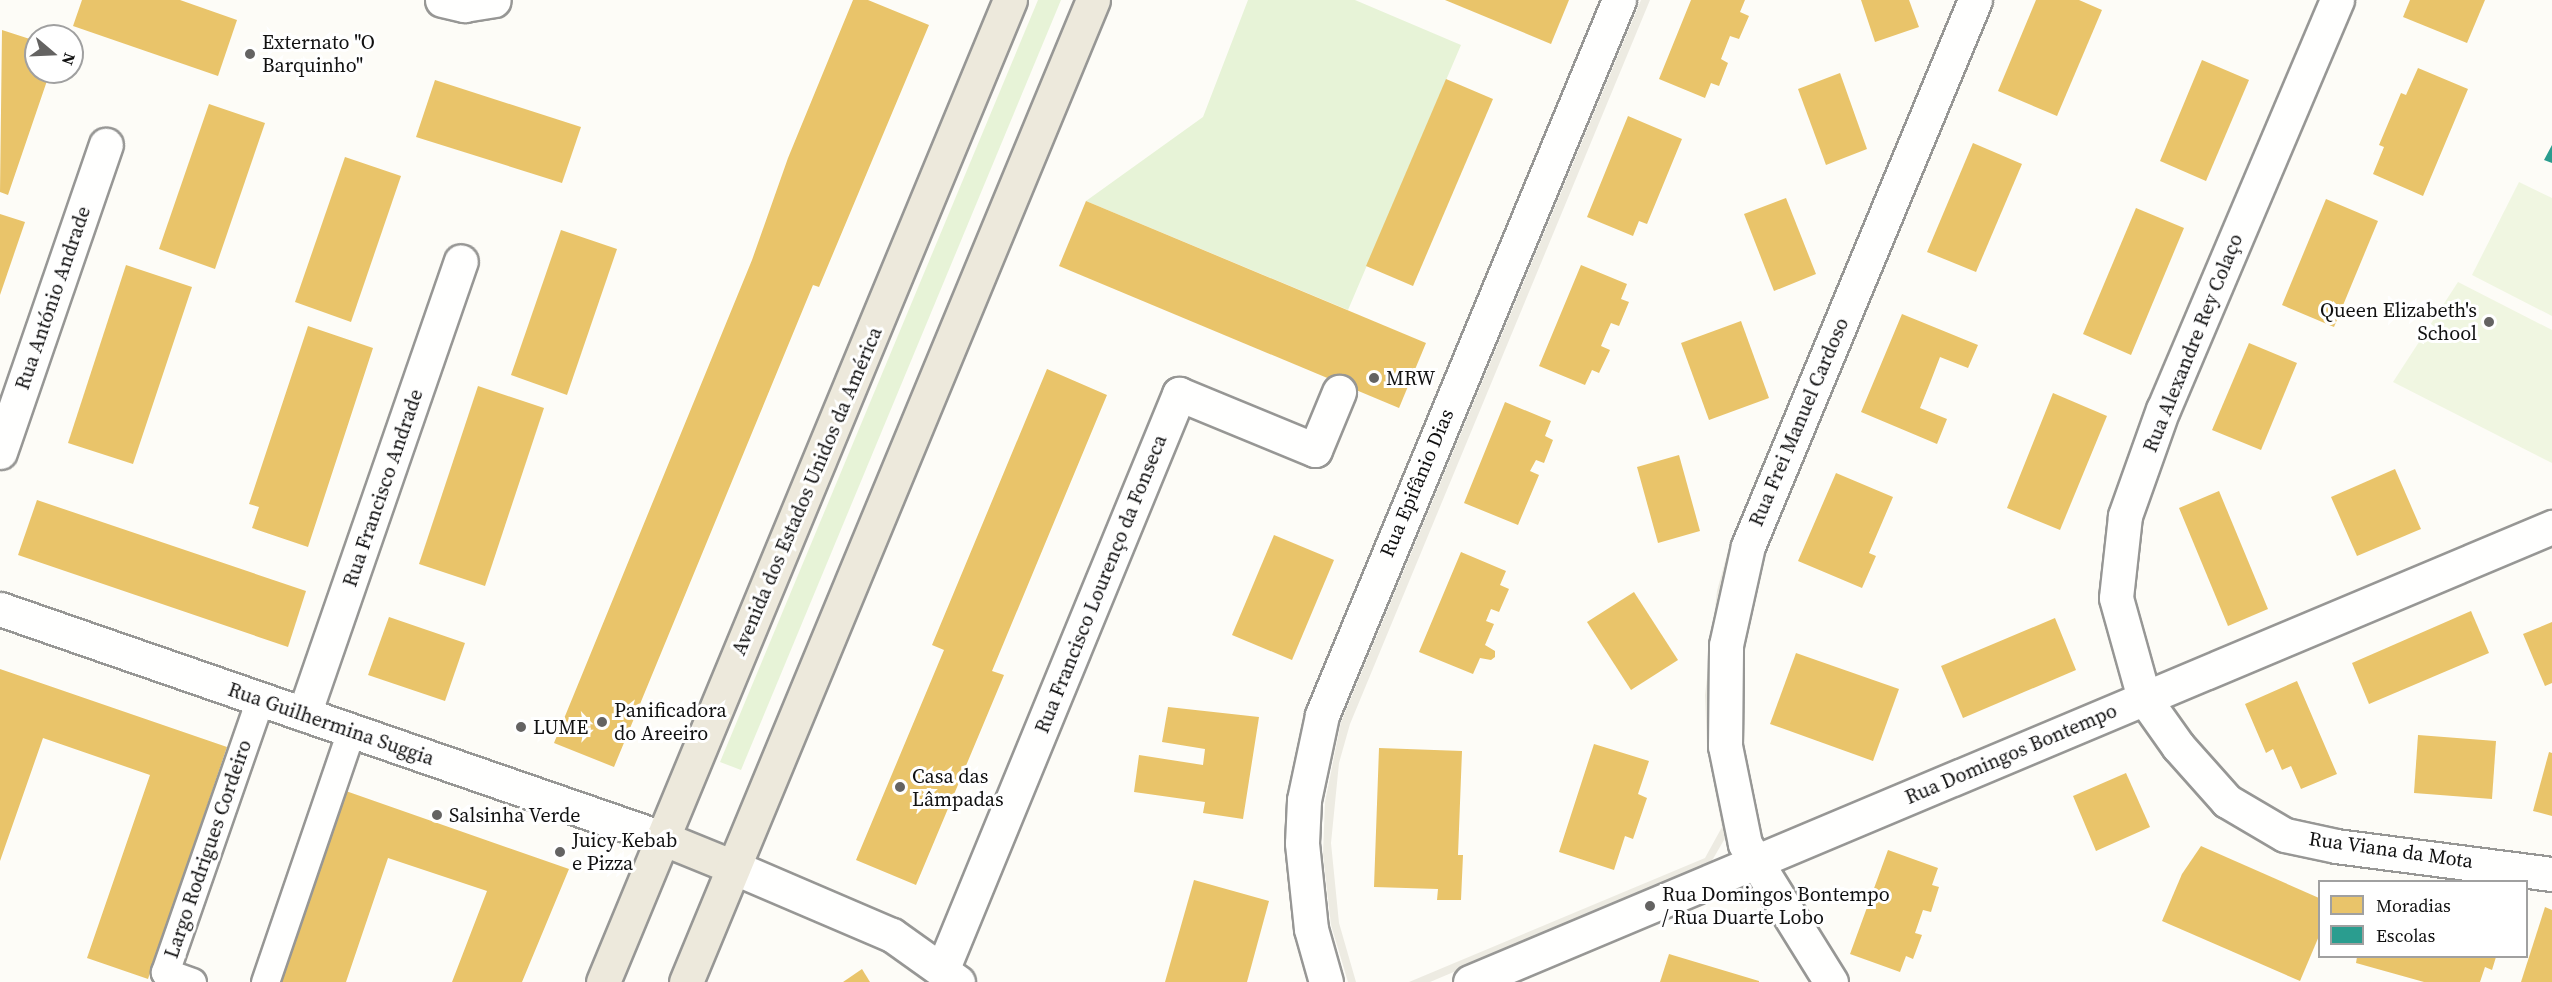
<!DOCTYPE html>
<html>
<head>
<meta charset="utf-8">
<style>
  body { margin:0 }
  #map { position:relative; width:2552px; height:982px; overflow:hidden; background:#fdfcf7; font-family:"Source Serif 4",serif }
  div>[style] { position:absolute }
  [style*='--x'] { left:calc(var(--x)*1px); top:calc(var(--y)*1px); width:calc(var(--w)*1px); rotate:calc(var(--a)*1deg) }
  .green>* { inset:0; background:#e7f3d7 }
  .pitch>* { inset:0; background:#f0f6e1 }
  .plaza>* { inset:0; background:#edebe2 }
  .homes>* { inset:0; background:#e9c46a }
  .schools>* { inset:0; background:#2a9d8f }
  .roads { filter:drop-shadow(2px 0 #979795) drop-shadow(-2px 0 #979795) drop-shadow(0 2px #979795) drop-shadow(0 -2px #979795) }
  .pedestrian>* { height:27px; margin:-13.5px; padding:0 13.5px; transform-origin:13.5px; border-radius:13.5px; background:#fffffe }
  .minor>* { height:33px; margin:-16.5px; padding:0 16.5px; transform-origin:16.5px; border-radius:16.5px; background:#fffffe }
  .primary>* { height:33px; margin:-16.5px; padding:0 16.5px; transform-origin:16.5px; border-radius:16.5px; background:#ede9dc }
  .dots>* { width:16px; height:16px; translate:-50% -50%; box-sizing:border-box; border:3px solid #fff; border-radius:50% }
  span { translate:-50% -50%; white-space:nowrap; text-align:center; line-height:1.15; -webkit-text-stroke:6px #fff; paint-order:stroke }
  .poi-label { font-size:20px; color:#111 }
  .left { translate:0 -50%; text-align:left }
  .right { translate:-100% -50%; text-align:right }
  .street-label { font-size:20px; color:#111 }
  .legend { position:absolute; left:2318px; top:880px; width:210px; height:78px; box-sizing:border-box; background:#fff; border:2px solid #a0a0a0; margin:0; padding:8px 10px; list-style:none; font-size:18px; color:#111 }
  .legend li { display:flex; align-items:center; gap:12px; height:30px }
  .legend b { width:30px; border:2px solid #a0a0a0 }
  .north { position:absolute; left:24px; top:24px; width:60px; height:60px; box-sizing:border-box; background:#fff; border:2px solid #a0a0a0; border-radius:50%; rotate:109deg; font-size:16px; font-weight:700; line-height:24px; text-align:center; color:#111 }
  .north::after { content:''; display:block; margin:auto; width:21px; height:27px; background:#646362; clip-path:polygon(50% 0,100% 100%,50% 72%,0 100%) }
</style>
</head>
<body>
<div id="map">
  <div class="green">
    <div style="clip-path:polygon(1038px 0,1061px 0,741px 770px,720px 762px)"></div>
    <div style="clip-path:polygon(1248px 0,1355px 0,1461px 45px,1348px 310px,1086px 201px,1203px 117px)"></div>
  </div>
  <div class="pitch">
    <div style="clip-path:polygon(2519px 182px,2552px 198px,2552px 316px,2472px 275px)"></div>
    <div style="clip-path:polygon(2458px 282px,2552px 330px,2552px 463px,2393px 382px)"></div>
  </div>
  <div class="plaza">
    <div style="clip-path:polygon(1641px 0,1650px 0,1350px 724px,1339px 763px,1331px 843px,1339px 923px,1356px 982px,1348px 982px,1331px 925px,1323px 854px,1325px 802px,1341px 722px)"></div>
    <div style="clip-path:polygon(1956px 0,1965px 0,1739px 543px,1731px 828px,1710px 864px,1430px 982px,1409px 982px,1705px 858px,1722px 827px,1707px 747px,1705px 695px,1717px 591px,1731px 540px)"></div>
  </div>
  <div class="homes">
    <div style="clip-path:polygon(82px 0,180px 0,237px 20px,218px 76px,73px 26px)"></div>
    <div style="clip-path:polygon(853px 0,868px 0,929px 25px,819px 287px,813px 285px,614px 767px,554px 743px,752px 260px,788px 158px)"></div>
    <div style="clip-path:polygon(1445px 0,1569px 0,1551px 44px)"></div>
    <div style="clip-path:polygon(1691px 0,1745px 0,1740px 12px,1749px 16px,1739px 39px,1730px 36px,1721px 59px,1728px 63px,1719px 86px,1711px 83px,1705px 98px,1659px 79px)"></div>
    <div style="clip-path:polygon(1861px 0,1909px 0,1919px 27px,1875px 42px)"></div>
    <div style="clip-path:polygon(2036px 0,2079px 0,2102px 10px,2057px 116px,1998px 91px)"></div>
    <div style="clip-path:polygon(2410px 0,2485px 0,2467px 43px,2403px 17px)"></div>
    <div style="clip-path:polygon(2px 30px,36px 41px,36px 72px,50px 72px,8px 195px,0 192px)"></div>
    <div style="clip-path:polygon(2202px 60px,2249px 80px,2206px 181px,2160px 161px)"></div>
    <div style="clip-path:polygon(2418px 68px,2468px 89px,2423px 196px,2373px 174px,2384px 147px,2379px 145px,2401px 93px,2406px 95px)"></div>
    <div style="clip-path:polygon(1840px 73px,1867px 149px,1826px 165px,1798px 89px)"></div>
    <div style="clip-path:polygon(1446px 79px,1493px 99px,1413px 286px,1366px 266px)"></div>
    <div style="clip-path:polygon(435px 80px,581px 127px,562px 183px,416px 137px)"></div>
    <div style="clip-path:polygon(209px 104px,265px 123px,215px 269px,159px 249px)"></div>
    <div style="clip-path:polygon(1628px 116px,1682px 139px,1647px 224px,1639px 221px,1633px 236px,1587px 217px)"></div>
    <div style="clip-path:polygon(1973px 143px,2022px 164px,1976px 272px,1927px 252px)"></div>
    <div style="clip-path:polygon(345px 157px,401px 176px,351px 322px,295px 302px)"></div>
    <div style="clip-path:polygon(1786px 198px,1816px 274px,1774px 291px,1744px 214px)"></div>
    <div style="clip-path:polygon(2326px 199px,2378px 221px,2334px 327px,2282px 305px)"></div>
    <div style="clip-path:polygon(1086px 201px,1426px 343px,1399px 408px,1059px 266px)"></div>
    <div style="clip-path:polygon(2136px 208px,2184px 228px,2131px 355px,2083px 334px)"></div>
    <div style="clip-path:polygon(0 214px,25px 222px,0 295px)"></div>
    <div style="clip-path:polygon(561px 230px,617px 249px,567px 395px,511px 375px)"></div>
    <div style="clip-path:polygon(126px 265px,192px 287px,133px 464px,68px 443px)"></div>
    <div style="clip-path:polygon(1581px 265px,1627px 284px,1621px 299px,1629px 302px,1619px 326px,1611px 323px,1606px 334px,1601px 346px,1610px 350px,1599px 373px,1592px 370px,1585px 385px,1539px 366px)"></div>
    <div style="clip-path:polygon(1902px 314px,1978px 345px,1968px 368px,1940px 357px,1930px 383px,1920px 408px,1947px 419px,1937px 444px,1861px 412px)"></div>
    <div style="clip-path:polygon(1741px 321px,1769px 398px,1709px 420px,1681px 343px)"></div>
    <div style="clip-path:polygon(308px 326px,373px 348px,308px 547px,252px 528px,259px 507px,249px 504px)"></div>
    <div style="clip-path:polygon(2249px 343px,2297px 363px,2261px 450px,2212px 430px)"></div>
    <div style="clip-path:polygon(1047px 369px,1107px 395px,992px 671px,1004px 675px,916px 885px,856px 860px,944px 650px,932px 645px)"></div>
    <div style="clip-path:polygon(478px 386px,544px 408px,485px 586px,419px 564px)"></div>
    <div style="clip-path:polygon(2053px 393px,2107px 416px,2060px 530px,2007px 508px)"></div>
    <div style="clip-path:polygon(1505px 402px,1551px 421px,1545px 436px,1553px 440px,1544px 463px,1536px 460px,1530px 471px,1539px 475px,1518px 525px,1464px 503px)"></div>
    <div style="clip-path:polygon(1679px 455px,1700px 531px,1658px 543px,1637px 467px)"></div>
    <div style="clip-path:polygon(2395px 469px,2421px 529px,2357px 556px,2331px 497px)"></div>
    <div style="clip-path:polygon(1836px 473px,1893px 497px,1869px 553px,1876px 556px,1862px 588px,1798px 561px)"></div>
    <div style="clip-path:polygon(2219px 491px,2268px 609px,2228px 626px,2179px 508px)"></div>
    <div style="clip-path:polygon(37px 500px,306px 591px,288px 647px,18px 555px)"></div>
    <div style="clip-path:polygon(1274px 535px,1334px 560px,1292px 660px,1232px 635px)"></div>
    <div style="clip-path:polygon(1461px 552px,1506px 571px,1500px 585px,1509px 589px,1499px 612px,1491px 609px,1486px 621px,1494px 624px,1485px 645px,1495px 651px,1495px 657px,1491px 660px,1480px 658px,1473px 674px,1419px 652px)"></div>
    <div style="clip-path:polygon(1634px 592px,1678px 660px,1631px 690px,1587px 622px)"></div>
    <div style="clip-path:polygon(2471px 611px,2489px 653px,2369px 704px,2352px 663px)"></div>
    <div style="clip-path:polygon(389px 617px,465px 643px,445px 701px,368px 675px)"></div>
    <div style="clip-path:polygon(2055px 618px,2076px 670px,1963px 718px,1941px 666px)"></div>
    <div style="clip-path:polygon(2552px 622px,2552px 683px,2545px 686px,2523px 634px)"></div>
    <div style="clip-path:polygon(1796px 653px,1899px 689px,1873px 761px,1770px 724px)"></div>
    <div style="clip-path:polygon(0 669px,227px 747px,148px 979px,87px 958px,150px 775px,43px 738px,0 861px)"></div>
    <div style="clip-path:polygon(2297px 681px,2337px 774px,2301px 789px,2291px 766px,2282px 770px,2273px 749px,2266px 753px,2245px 704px)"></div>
    <div style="clip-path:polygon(1168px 707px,1259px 717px,1243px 819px,1203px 813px,1205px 802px,1134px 792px,1139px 755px,1203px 765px,1205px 749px,1162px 742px)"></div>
    <div style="clip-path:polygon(2418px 735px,2496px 741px,2492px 799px,2414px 793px)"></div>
    <div style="clip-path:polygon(1594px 744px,1649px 761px,1638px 794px,1647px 798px,1633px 839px,1625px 836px,1614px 870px,1559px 852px)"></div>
    <div style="clip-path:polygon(1379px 748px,1462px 751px,1458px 855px,1463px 855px,1461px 900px,1437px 900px,1438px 889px,1374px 887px)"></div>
    <div style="clip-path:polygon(2549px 752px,2552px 753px,2552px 816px,2533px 811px)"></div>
    <div style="clip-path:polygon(2126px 773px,2150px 827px,2096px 851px,2073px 796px)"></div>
    <div style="clip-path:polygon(343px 790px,569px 869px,522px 982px,452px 982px,487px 891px,388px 858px,346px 982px,278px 982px)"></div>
    <div style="clip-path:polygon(2201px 846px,2319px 898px,2319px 936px,2300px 981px,2162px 921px,2182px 874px)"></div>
    <div style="clip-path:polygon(1888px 850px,1938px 868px,1932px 885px,1939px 887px,1931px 912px,1923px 910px,1915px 933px,1922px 935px,1913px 959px,1906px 956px,1900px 972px,1850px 954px)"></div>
    <div style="clip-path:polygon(1194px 880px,1269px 901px,1247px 982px,1165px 982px)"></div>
    <div style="clip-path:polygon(2545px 907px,2552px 910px,2552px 982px,2521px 982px)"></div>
    <div style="clip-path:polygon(1669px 954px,1759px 981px,1759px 982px,1660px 982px)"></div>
    <div style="clip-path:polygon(2357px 957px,2496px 957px,2492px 970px,2485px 967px,2480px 982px,2424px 982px,2356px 963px)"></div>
    <div style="clip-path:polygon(862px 969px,870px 982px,843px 982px)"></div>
  </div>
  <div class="schools">
    <div style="clip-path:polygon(2552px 145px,2552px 163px,2544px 160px)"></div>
  </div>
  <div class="roads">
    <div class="pedestrian">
      <div style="--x:192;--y:982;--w:29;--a:-160"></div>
      <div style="--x:165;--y:972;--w:289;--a:-70.8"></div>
      <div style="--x:265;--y:982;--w:265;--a:-71.1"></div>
    </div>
    <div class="minor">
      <div style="--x:442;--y:0;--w:23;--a:13"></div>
      <div style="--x:464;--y:5;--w:30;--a:-9"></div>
      <div style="--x:2337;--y:0;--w:444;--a:113"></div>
      <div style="--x:2163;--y:409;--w:114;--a:109.6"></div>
      <div style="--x:2125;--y:516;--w:82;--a:96.3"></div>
      <div style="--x:2116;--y:598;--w:104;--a:74.4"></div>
      <div style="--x:2144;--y:698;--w:59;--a:54.7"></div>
      <div style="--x:2178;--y:746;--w:74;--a:48.3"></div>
      <div style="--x:2227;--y:801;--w:67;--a:30.4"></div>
      <div style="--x:2285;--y:835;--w:52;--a:12.2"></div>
      <div style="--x:2336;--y:846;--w:218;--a:7.4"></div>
      <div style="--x:0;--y:452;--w:325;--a:-71"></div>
      <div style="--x:0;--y:609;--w:700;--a:19.08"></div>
      <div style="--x:304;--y:714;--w:479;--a:-70.9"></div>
      <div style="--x:733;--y:867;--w:173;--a:23.2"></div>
      <div style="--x:892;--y:935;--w:81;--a:35.5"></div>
      <div style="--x:943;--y:968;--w:621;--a:-67.65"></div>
      <div style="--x:1179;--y:394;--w:147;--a:22.4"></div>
      <div style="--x:1315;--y:450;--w:63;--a:-67.5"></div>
      <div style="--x:1326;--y:982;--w:55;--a:-105.8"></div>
      <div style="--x:1311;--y:929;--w:86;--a:-96"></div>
      <div style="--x:1302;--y:843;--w:43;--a:-87.3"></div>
      <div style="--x:1304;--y:800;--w:87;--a:-78"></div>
      <div style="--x:1322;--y:715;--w:774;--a:-67.44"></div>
      <div style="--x:1470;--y:982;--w:1174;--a:-22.81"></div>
      <div style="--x:1831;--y:982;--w:163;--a:-121.9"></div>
      <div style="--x:1745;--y:844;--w:100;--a:-101.5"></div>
      <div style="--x:1725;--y:746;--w:101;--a:-89.4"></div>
      <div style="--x:1726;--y:645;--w:101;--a:-77.5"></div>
      <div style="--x:1748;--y:546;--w:591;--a:-67.42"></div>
    </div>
    <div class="primary">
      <div style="--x:662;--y:838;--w:77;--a:22.2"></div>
      <div style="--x:603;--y:982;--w:1063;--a:-67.49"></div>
      <div style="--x:686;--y:982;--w:1063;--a:-67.49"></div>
    </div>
  </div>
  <div class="dots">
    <div style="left:250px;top:54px;background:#646362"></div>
    <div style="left:2489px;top:322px;background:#646362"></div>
    <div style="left:1374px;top:378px;background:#646362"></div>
    <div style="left:602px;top:722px;background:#646362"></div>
    <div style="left:521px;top:727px;background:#646362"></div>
    <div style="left:900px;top:787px;background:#646362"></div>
    <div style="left:437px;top:815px;background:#646362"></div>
    <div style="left:560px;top:852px;background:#646362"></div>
    <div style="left:1650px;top:906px;background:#646362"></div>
  </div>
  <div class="poi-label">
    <span class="left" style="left:262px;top:54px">Externato "O<br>Barquinho"</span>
    <span class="right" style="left:2477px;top:322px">Queen Elizabeth's<br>School</span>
    <span class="left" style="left:1386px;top:378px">MRW</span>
    <span class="left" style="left:614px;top:722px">Panificadora<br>do Areeiro</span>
    <span class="left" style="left:533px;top:727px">LUME</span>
    <span class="left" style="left:912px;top:788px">Casa das<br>Lâmpadas</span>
    <span class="left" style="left:449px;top:815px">Salsinha Verde</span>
    <span class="left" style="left:572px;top:852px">Juicy Kebab<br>e Pizza</span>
    <span class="left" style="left:1662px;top:906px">Rua Domingos Bontempo<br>/ Rua Duarte Lobo</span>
  </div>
  <div class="street-label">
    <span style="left:53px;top:298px;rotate:-71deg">Rua António Andrade</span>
    <span style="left:2193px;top:343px;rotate:-68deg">Rua Alexandre Rey Colaço</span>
    <span style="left:1799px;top:422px;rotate:-67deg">Rua Frei Manuel Cardoso</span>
    <span style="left:1417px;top:483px;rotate:-67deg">Rua Epifânio Dias</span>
    <span style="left:383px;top:488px;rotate:-71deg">Rua Francisco Andrade</span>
    <span style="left:807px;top:491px;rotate:-67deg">Avenida dos Estados Unidos da América</span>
    <span style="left:1101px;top:584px;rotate:-68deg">Rua Francisco Lourenço da Fonseca</span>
    <span style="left:331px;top:724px;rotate:19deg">Rua Guilhermina Suggia</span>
    <span style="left:2011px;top:754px;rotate:-23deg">Rua Domingos Bontempo</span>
    <span style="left:208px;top:849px;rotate:-71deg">Largo Rodrigues Cordeiro</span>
    <span style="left:2391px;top:850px;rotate:8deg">Rua Viana da Mota</span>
  </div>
  <ul class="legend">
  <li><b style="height:16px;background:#e9c46a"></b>Moradias</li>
  <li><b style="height:16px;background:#2a9d8f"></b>Escolas</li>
  </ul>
  <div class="north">N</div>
</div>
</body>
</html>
